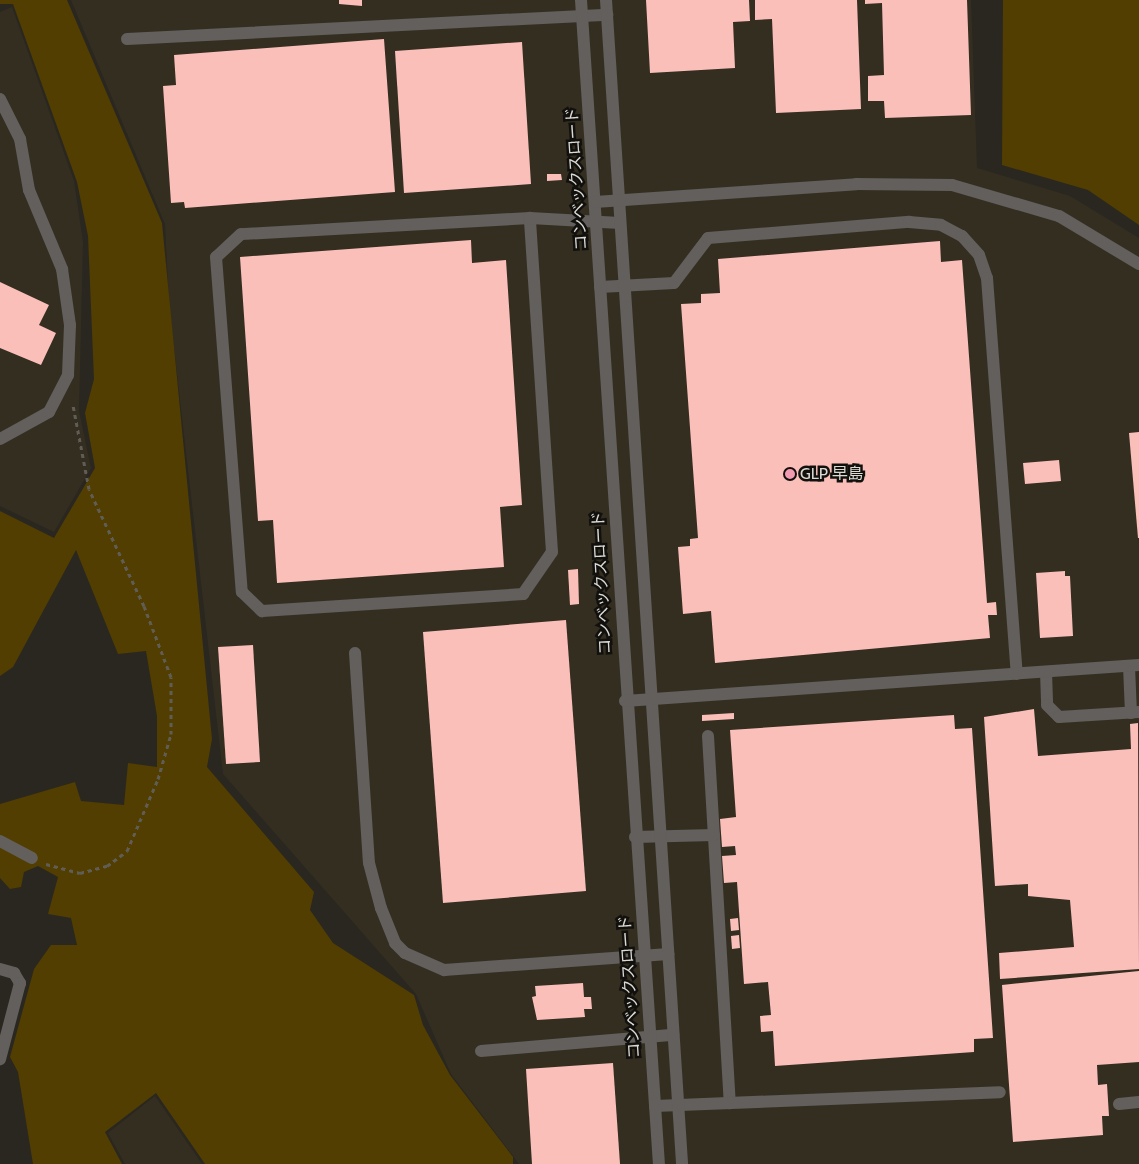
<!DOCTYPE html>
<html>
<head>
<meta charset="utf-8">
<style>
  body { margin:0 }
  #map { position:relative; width:1139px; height:1164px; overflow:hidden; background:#2a2720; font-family:Cabin,"Noto Sans JP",sans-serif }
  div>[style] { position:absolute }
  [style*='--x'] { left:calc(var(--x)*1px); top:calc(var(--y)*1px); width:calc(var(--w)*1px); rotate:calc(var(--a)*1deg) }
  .built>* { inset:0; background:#342e21 }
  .green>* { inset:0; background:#513e00 }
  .building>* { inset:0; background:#fabfb9 }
  .path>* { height:3px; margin-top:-1.5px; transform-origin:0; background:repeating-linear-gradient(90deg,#605d57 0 4px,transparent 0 8px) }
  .service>* { height:12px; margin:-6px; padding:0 6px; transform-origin:6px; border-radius:6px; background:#625f5c }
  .minor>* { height:12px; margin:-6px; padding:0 6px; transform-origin:6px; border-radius:6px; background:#625f5c }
  .tertiary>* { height:12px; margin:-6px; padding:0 6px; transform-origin:6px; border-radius:6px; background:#625f5c }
  .dots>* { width:14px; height:14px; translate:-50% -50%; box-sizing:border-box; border:2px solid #11100d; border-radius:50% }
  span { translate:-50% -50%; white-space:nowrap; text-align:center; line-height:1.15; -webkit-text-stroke:5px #11100d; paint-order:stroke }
  .street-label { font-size:16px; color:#dcdad5 }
  .poi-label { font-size:16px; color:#dcdad5 }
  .left { translate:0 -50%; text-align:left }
</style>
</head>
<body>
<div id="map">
  <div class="built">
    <div style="clip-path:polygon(71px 0,971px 0,977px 168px,1070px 196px,1139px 238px,1139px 1164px,519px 1164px,451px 1074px,416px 994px,223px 774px,169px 304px,165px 224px)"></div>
    <div style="clip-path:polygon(12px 7px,74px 181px,83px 242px,79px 411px,91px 468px,54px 532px,0 506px,0 12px)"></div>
    <div style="clip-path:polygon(155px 1096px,202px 1164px,125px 1164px,108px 1133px)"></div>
  </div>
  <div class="green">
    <div style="clip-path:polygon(0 0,67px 0,162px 223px,212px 739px,207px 767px,314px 892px,310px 910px,333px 943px,414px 995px,423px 1025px,450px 1075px,513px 1157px,513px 1164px,205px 1164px,156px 1093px,105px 1132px,122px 1164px,33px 1164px,18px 1072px,10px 1057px,34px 969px,51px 945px,77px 945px,71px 918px,48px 914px,58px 877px,38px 866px,24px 872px,21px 887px,10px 889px,0 878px,0 804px,75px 782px,81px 801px,124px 805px,128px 763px,157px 767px,157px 716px,146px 651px,118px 654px,76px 550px,13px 667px,0 676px,0 511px,54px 538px,95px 468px,85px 413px,94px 379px,88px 236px,77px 182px,13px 4px,0 4px)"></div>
    <div style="clip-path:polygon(1003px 0,1139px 0,1139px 225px,1088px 190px,1002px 165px)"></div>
  </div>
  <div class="building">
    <div style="clip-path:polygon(339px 0,362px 0,362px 6px,339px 4px)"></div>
    <div style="clip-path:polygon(646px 0,749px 0,750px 21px,733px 22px,735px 68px,650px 73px)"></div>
    <div style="clip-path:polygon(755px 0,857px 0,861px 109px,776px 113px,772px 19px,755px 20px)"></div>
    <div style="clip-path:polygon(865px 0,967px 0,971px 115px,885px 118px,884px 101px,868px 101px,868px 76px,884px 75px,882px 3px,865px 4px)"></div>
    <div style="clip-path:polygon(384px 39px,395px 192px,185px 208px,184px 202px,171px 203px,163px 86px,176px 85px,174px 55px)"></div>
    <div style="clip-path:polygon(522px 42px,531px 184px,404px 193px,395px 51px)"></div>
    <div style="clip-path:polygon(547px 174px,561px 174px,562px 180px,547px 181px)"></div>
    <div style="clip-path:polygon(471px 240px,472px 263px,506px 260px,522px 505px,500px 507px,504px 567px,277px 583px,273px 520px,258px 521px,240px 257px)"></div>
    <div style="clip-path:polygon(940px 241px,941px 262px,962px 260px,987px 603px,996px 602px,997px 615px,988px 615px,990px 638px,715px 663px,711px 611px,683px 614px,678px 547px,690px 546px,690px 539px,698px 538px,681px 304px,701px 303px,701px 294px,720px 293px,718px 259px)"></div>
    <div style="clip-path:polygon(0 282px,49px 305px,39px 325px,56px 333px,41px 365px,0 348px)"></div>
    <div style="clip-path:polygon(1139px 432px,1139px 538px,1138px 538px,1129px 433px)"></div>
    <div style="clip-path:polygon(1059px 460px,1061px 481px,1025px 484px,1023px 463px)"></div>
    <div style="clip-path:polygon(578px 569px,579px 604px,570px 605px,568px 570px)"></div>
    <div style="clip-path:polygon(1065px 571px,1065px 576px,1070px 576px,1073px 636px,1040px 638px,1036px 573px)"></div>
    <div style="clip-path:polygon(566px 620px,586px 891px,443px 903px,423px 632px)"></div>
    <div style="clip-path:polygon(253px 645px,260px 762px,226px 764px,218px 647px)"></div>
    <div style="clip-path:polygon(1034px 709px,1038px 756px,1131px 749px,1130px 724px,1138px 723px,1139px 969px,1000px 979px,999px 953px,1074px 947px,1070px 900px,1028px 896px,1028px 884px,995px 886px,984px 717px)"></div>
    <div style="clip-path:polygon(734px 713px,734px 719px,702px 721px,702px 715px)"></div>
    <div style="clip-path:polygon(954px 715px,955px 729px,972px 728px,993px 1038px,974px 1039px,974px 1052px,775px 1066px,773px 1031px,761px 1032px,760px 1016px,771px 1015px,768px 982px,744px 984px,737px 882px,724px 883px,722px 856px,736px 855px,735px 846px,722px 847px,720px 819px,736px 817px,730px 730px)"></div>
    <div style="clip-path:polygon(738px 918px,739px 930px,731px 931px,730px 919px)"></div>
    <div style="clip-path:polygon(739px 935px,740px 948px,732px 949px,731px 936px)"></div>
    <div style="clip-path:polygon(1139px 971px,1139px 1062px,1097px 1065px,1098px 1085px,1107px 1084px,1109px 1116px,1102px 1116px,1103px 1135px,1013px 1142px,1002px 985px)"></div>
    <div style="clip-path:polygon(583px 983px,584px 997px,591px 997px,592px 1009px,584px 1009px,585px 1017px,537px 1020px,532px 997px,536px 996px,535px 986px)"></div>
    <div style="clip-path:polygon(613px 1063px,620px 1164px,532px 1164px,526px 1069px)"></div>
  </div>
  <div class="path">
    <div style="--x:46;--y:864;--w:35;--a:15"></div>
    <div style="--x:80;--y:873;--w:28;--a:-15"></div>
    <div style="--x:107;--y:866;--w:25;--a:-37"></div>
    <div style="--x:127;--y:851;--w:78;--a:-66.7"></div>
    <div style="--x:158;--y:779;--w:47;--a:-73.9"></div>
    <div style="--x:171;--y:734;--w:57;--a:-90"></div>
    <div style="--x:171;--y:677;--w:76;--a:-110.8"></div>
    <div style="--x:144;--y:606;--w:129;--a:-115.2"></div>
    <div style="--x:89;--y:489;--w:86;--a:-100.8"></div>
  </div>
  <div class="service">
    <div style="--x:127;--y:39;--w:481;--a:-2.9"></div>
    <div style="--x:530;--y:218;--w:289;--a:176.8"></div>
    <div style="--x:241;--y:234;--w:34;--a:137"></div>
    <div style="--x:216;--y:257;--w:336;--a:85.6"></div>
    <div style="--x:242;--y:592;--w:28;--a:44"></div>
    <div style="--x:262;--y:611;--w:262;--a:-3.7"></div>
    <div style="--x:523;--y:594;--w:51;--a:-55.4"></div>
    <div style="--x:552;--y:552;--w:335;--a:-93.8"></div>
    <div style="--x:530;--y:218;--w:90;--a:3.2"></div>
    <div style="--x:600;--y:287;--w:74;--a:-3.1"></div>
    <div style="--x:674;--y:283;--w:56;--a:-52.9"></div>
    <div style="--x:708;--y:238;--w:202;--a:-4.6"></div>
    <div style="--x:909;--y:222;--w:32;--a:5"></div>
    <div style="--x:941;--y:225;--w:24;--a:28"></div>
    <div style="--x:962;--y:236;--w:25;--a:48"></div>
    <div style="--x:979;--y:255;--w:24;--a:71"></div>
    <div style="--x:987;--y:278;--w:397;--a:85.7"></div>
    <div style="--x:0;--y:439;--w:56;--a:-28.9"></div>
    <div style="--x:49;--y:412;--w:42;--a:-62.8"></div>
    <div style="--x:355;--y:653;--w:210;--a:86.2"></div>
    <div style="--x:369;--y:863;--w:47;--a:75.1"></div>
    <div style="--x:381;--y:908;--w:38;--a:68"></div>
    <div style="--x:395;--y:943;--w:14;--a:45"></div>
    <div style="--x:405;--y:953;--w:43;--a:23.6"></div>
    <div style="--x:444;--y:970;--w:225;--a:-4.1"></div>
    <div style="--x:1129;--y:666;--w:47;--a:87.6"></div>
    <div style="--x:1046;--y:672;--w:33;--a:88"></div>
    <div style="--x:1047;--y:705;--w:17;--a:45"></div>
    <div style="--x:1059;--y:717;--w:80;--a:-3.6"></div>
    <div style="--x:708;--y:736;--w:368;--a:86.6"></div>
    <div style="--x:635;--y:837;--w:79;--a:-1.5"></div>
    <div style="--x:481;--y:1051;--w:193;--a:-4.8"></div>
    <div style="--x:1119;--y:1104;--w:20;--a:-6"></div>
    <div style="--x:655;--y:1106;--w:345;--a:-2.3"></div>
  </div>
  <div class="minor">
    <div style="--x:0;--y:99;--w:45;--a:63.4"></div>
    <div style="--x:20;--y:139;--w:52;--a:80"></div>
    <div style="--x:29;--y:190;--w:86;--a:67.3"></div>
    <div style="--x:62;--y:269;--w:57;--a:81.9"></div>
    <div style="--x:70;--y:325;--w:50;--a:92.3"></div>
    <div style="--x:0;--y:841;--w:36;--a:28"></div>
    <div style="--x:0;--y:969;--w:15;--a:16"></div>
    <div style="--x:14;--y:973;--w:12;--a:59"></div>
    <div style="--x:20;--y:983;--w:79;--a:104.7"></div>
  </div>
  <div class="tertiary">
    <div style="--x:581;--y:0;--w:1167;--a:86.17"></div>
    <div style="--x:606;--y:0;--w:1166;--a:86.26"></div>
    <div style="--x:595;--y:202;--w:262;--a:-3.9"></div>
    <div style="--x:856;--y:184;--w:96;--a:0.6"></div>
    <div style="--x:952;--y:185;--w:111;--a:16.2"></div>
    <div style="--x:1059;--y:216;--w:93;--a:31"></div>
    <div style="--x:625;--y:701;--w:515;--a:-4.01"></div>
  </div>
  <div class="dots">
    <div style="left:790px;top:474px;background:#f29ab0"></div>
  </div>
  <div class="street-label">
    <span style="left:577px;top:179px;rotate:-94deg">コンベックスロード</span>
    <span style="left:602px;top:583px;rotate:-93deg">コンベックスロード</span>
    <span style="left:630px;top:987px;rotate:-94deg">コンベックスロード</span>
  </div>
  <div class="poi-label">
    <span class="left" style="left:800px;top:474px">GLP 早島</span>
  </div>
</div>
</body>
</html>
